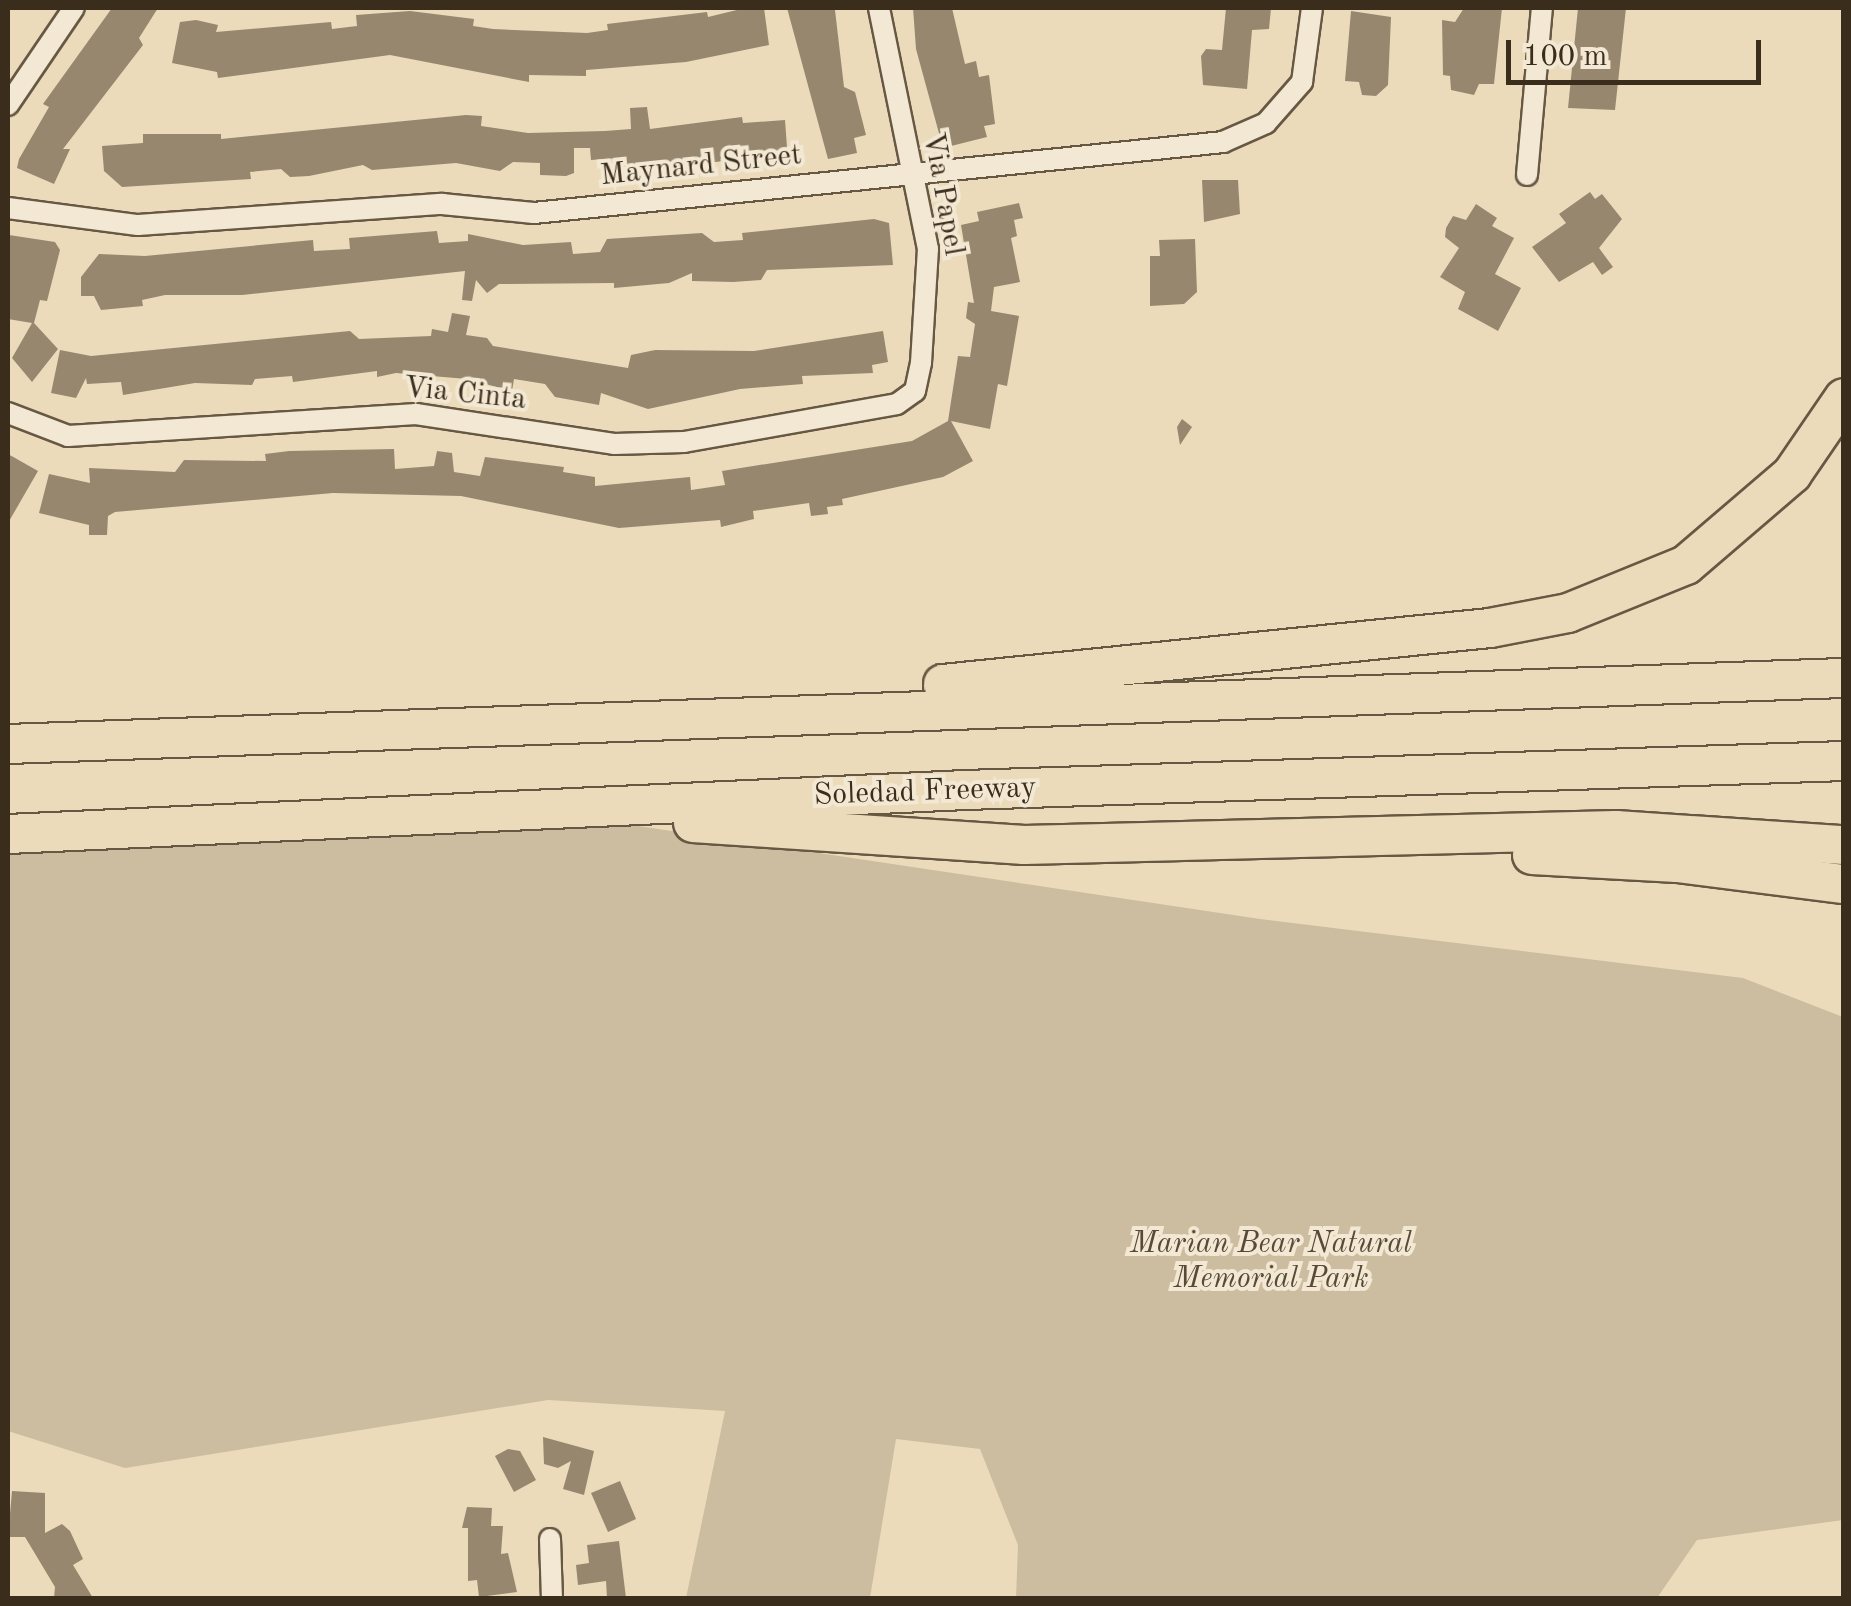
<!DOCTYPE html>
<html>
<head>
<meta charset="utf-8">
<style>
  body { margin:0 }
  #map { position:relative; width:1851px; height:1606px; overflow:hidden; background:#ebdbbb; font-family:"Old Standard TT",serif }
  div>[style] { position:absolute }
  [style*='--x'] { left:calc(var(--x)*1px); top:calc(var(--y)*1px); width:calc(var(--w)*1px); rotate:calc(var(--a)*1deg) }
  .green>* { inset:0; background:#cdbda0 }
  .building>* { inset:0; background:#97876f }
  .roads { filter:drop-shadow(2px 0 #675844) drop-shadow(-2px 0 #675844) drop-shadow(0 2px #675844) drop-shadow(0 -2px #675844) }
  .street>* { height:20px; margin:-10px; padding:0 10px; transform-origin:10px; border-radius:10px; background:#f2e8d3 }
  .highway>* { height:38px; margin:-19px; padding:0 19px; transform-origin:19px; border-radius:19px; background:#ebdbbb }
  span { translate:-50% -50%; white-space:nowrap; text-align:center; line-height:1.15; -webkit-text-stroke:8px #f2e8d3; paint-order:stroke }
  .street-label { font-size:30px; color:#3b2d1c }
  .park-label { font-size:30px; color:#584a36; font-style:italic }
  .frame { position:absolute; inset:0; border:10px solid #3b2d1c; pointer-events:none }
  .scale { position:absolute; left:1506px; top:40px; width:255px; height:45px; box-sizing:border-box; border:5px solid #3b2d1c; border-top:0; padding-left:12px; font-size:30px; line-height:35px; white-space:nowrap; color:#3b2d1c; -webkit-text-stroke:8px #f2e8d3; paint-order:stroke }
</style>
</head>
<body>
<div id="map">
  <div class="green">
    <div style="clip-path:polygon(511px 807px,1260px 919px,1743px 978px,1843px 1017px,1843px 1520px,1697px 1540px,1657px 1598px,1016px 1598px,1018px 1545px,980px 1449px,896px 1439px,870px 1598px,686px 1598px,725px 1411px,548px 1400px,125px 1468px,8px 1431px,8px 820px)"></div>
  </div>
  <div class="building">
    <div style="clip-path:polygon(112px 8px,158px 8px,139px 38px,143px 45px,63px 149px,70px 149px,54px 184px,17px 168px,19px 159px,49px 107px,43px 104px)"></div>
    <div style="clip-path:polygon(745px 8px,764px 8px,769px 45px,686px 62px,586px 70px,586px 76px,529px 75px,529px 82px,390px 55px,218px 78px,217px 72px,172px 63px,180px 22px,196px 20px,218px 25px,216px 32px,331px 22px,332px 29px,357px 26px,356px 15px,410px 11px,474px 19px,473px 26px,493px 29px,587px 33px,608px 30px,607px 24px,707px 12px,708px 17px)"></div>
    <div style="clip-path:polygon(787px 8px,835px 10px,844px 87px,855px 92px,866px 135px,854px 138px,857px 153px,828px 159px)"></div>
    <div style="clip-path:polygon(913px 8px,952px 8px,965px 64px,976px 61px,979px 77px,989px 75px,995px 124px,984px 126px,987px 137px,943px 148px,916px 49px)"></div>
    <div style="clip-path:polygon(1226px 8px,1271px 8px,1269px 29px,1252px 30px,1247px 89px,1203px 85px,1201px 56px,1206px 49px,1222px 50px)"></div>
    <div style="clip-path:polygon(1464px 8px,1502px 8px,1494px 84px,1479px 84px,1474px 95px,1451px 90px,1450px 76px,1443px 75px,1442px 20px,1455px 22px)"></div>
    <div style="clip-path:polygon(1578px 8px,1626px 8px,1615px 110px,1568px 108px)"></div>
    <div style="clip-path:polygon(1351px 11px,1391px 17px,1388px 85px,1376px 96px,1362px 95px,1359px 82px,1345px 81px)"></div>
    <div style="clip-path:polygon(647px 107px,650px 129px,742px 117px,743px 123px,785px 120px,788px 161px,724px 161px,632px 172px,632px 166px,621px 167px,620px 158px,591px 160px,590px 148px,574px 148px,574px 173px,566px 176px,540px 175px,540px 163px,513px 162px,500px 171px,456px 163px,372px 170px,363px 165px,309px 176px,290px 177px,281px 169px,250px 172px,251px 179px,122px 187px,104px 171px,102px 146px,143px 143px,143px 134px,221px 134px,221px 139px,466px 115px,482px 116px,481px 126px,528px 133px,605px 131px,631px 129px,630px 108px)"></div>
    <div style="clip-path:polygon(1202px 180px,1238px 180px,1240px 214px,1204px 222px)"></div>
    <div style="clip-path:polygon(1590px 192px,1595px 199px,1602px 194px,1622px 219px,1599px 248px,1613px 267px,1602px 275px,1593px 262px,1559px 282px,1532px 247px,1566px 223px,1559px 214px)"></div>
    <div style="clip-path:polygon(1019px 203px,1023px 218px,1014px 220px,1017px 236px,1011px 238px,1020px 282px,994px 287px,991px 311px,1019px 316px,1007px 386px,998px 384px,990px 429px,951px 421px,973px 461px,943px 477px,842px 499px,843px 505px,827px 507px,828px 514px,811px 516px,809px 503px,753px 511px,754px 519px,721px 527px,720px 520px,619px 528px,461px 496px,333px 493px,115px 512px,108px 516px,107px 535px,89px 535px,89px 525px,39px 513px,49px 474px,90px 483px,89px 468px,175px 472px,184px 460px,266px 461px,265px 454px,289px 451px,394px 449px,395px 469px,434px 466px,437px 451px,452px 453px,454px 472px,480px 476px,485px 457px,564px 467px,563px 472px,595px 477px,595px 486px,690px 477px,691px 490px,725px 485px,722px 471px,912px 441px,948px 421px,958px 356px,970px 357px,975px 324px,966px 318px,968px 302px,974px 303px,961px 225px,979px 221px,977px 212px)"></div>
    <div style="clip-path:polygon(1476px 204px,1497px 218px,1492px 226px,1514px 238px,1495px 274px,1521px 288px,1498px 331px,1458px 309px,1465px 292px,1440px 277px,1459px 248px,1445px 237px,1446px 228px,1453px 216px,1466px 220px)"></div>
    <div style="clip-path:polygon(874px 219px,889px 223px,893px 265px,767px 270px,761px 280px,733px 282px,692px 281px,692px 273px,669px 283px,614px 288px,614px 283px,499px 284px,487px 293px,476px 280px,472px 301px,462px 300px,465px 271px,242px 295px,165px 295px,142px 300px,143px 306px,101px 310px,94px 296px,81px 296px,81px 277px,99px 254px,145px 256px,313px 240px,314px 251px,350px 249px,349px 238px,437px 231px,439px 243px,468px 241px,468px 234px,523px 245px,571px 242px,573px 254px,600px 252px,607px 239px,702px 233px,714px 242px,743px 240px,742px 233px)"></div>
    <div style="clip-path:polygon(9px 235px,55px 242px,60px 250px,47px 301px,40px 300px,34px 323px,58px 349px,32px 382px,12px 358px,32px 323px,8px 319px)"></div>
    <div style="clip-path:polygon(1195px 239px,1197px 292px,1184px 304px,1150px 306px,1150px 256px,1160px 256px,1159px 240px)"></div>
    <div style="clip-path:polygon(452px 313px,470px 316px,466px 335px,487px 338px,493px 346px,628px 368px,631px 355px,655px 350px,754px 351px,883px 331px,888px 362px,872px 365px,873px 373px,802px 376px,803px 384px,740px 389px,648px 409px,601px 393px,599px 405px,555px 397px,545px 384px,514px 379px,512px 391px,467px 379px,396px 373px,377px 377px,377px 371px,293px 382px,292px 376px,255px 379px,252px 385px,195px 383px,123px 395px,121px 382px,87px 384px,86px 378px,76px 398px,51px 393px,60px 350px,91px 356px,350px 331px,359px 339px,431px 336px,432px 329px,448px 332px)"></div>
    <div style="clip-path:polygon(1182px 419px,1192px 427px,1180px 445px,1177px 427px)"></div>
    <div style="clip-path:polygon(8px 454px,38px 471px,8px 523px)"></div>
    <div style="clip-path:polygon(543px 1437px,594px 1451px,584px 1495px,563px 1489px,571px 1461px,558px 1468px,544px 1464px)"></div>
    <div style="clip-path:polygon(508px 1449px,520px 1451px,536px 1480px,514px 1492px,495px 1456px)"></div>
    <div style="clip-path:polygon(620px 1481px,636px 1519px,608px 1532px,591px 1493px)"></div>
    <div style="clip-path:polygon(12px 1491px,45px 1493px,45px 1533px,62px 1524px,70px 1531px,83px 1559px,73px 1565px,93px 1598px,54px 1598px,55px 1587px,25px 1537px,8px 1537px)"></div>
    <div style="clip-path:polygon(467px 1507px,492px 1508px,491px 1526px,503px 1526px,501px 1554px,508px 1553px,517px 1592px,479px 1597px,477px 1580px,468px 1581px,468px 1528px,462px 1528px)"></div>
    <div style="clip-path:polygon(619px 1541px,626px 1598px,607px 1598px,606px 1581px,578px 1585px,576px 1565px,589px 1563px,587px 1545px)"></div>
  </div>
  <div class="roads">
    <div class="street">
      <div style="--x:8;--y:105;--w:117;--a:-55.8"></div>
      <div style="--x:1527;--y:175;--w:168;--a:-84.9"></div>
      <div style="--x:8;--y:208;--w:131;--a:7.5"></div>
      <div style="--x:138;--y:225;--w:305;--a:-4"></div>
      <div style="--x:442;--y:204;--w:92;--a:5.6"></div>
      <div style="--x:534;--y:213;--w:693;--a:-5.88"></div>
      <div style="--x:1223;--y:142;--w:47;--a:-23.8"></div>
      <div style="--x:1266;--y:123;--w:55;--a:-48.7"></div>
      <div style="--x:1302;--y:82;--w:75;--a:-82.3"></div>
      <div style="--x:8;--y:413;--w:64;--a:21"></div>
      <div style="--x:68;--y:436;--w:349;--a:-3.6"></div>
      <div style="--x:416;--y:414;--w:200;--a:8.6"></div>
      <div style="--x:614;--y:444;--w:70;--a:-1.6"></div>
      <div style="--x:684;--y:442;--w:216;--a:-10.1"></div>
      <div style="--x:897;--y:404;--w:22;--a:-36"></div>
      <div style="--x:915;--y:391;--w:29;--a:-78"></div>
      <div style="--x:921;--y:363;--w:114;--a:-86.5"></div>
      <div style="--x:928;--y:249;--w:246;--a:-101.5"></div>
      <div style="--x:550;--y:1539;--w:59;--a:88.1"></div>
    </div>
    <div class="highway">
      <div style="--x:943;--y:684;--w:550;--a:-5.85"></div>
      <div style="--x:1490;--y:628;--w:79;--a:-10.9"></div>
      <div style="--x:1568;--y:613;--w:127;--a:-22.1"></div>
      <div style="--x:1686;--y:565;--w:140;--a:-40.6"></div>
      <div style="--x:1792;--y:474;--w:92;--a:-55.6"></div>
      <div style="--x:8;--y:744;--w:1837;--a:-2.06"></div>
      <div style="--x:693;--y:823;--w:332;--a:3.8"></div>
      <div style="--x:1024;--y:845;--w:592;--a:-1.45"></div>
      <div style="--x:1616;--y:830;--w:228;--a:3.8"></div>
      <div style="--x:8;--y:834;--w:959;--a:-2.63"></div>
      <div style="--x:966;--y:790;--w:878;--a:-1.89"></div>
      <div style="--x:1532;--y:855;--w:145;--a:3.2"></div>
      <div style="--x:1677;--y:863;--w:168;--a:7.2"></div>
    </div>
  </div>
  <div class="street-label">
    <span style="left:701px;top:166px;rotate:-6deg">Maynard Street</span>
    <span style="left:943px;top:194px;rotate:80deg">Via Papel</span>
    <span style="left:465px;top:394px;rotate:6deg">Via Cinta</span>
    <span style="left:925px;top:792px;rotate:-2deg">Soledad Freeway</span>
  </div>
  <div class="park-label">
    <span style="left:1271px;top:1261px">Marian Bear Natural<br>Memorial Park</span>
  </div>
  <div class="frame"></div>
  <div class="scale">100 m</div>
</div>
</body>
</html>
